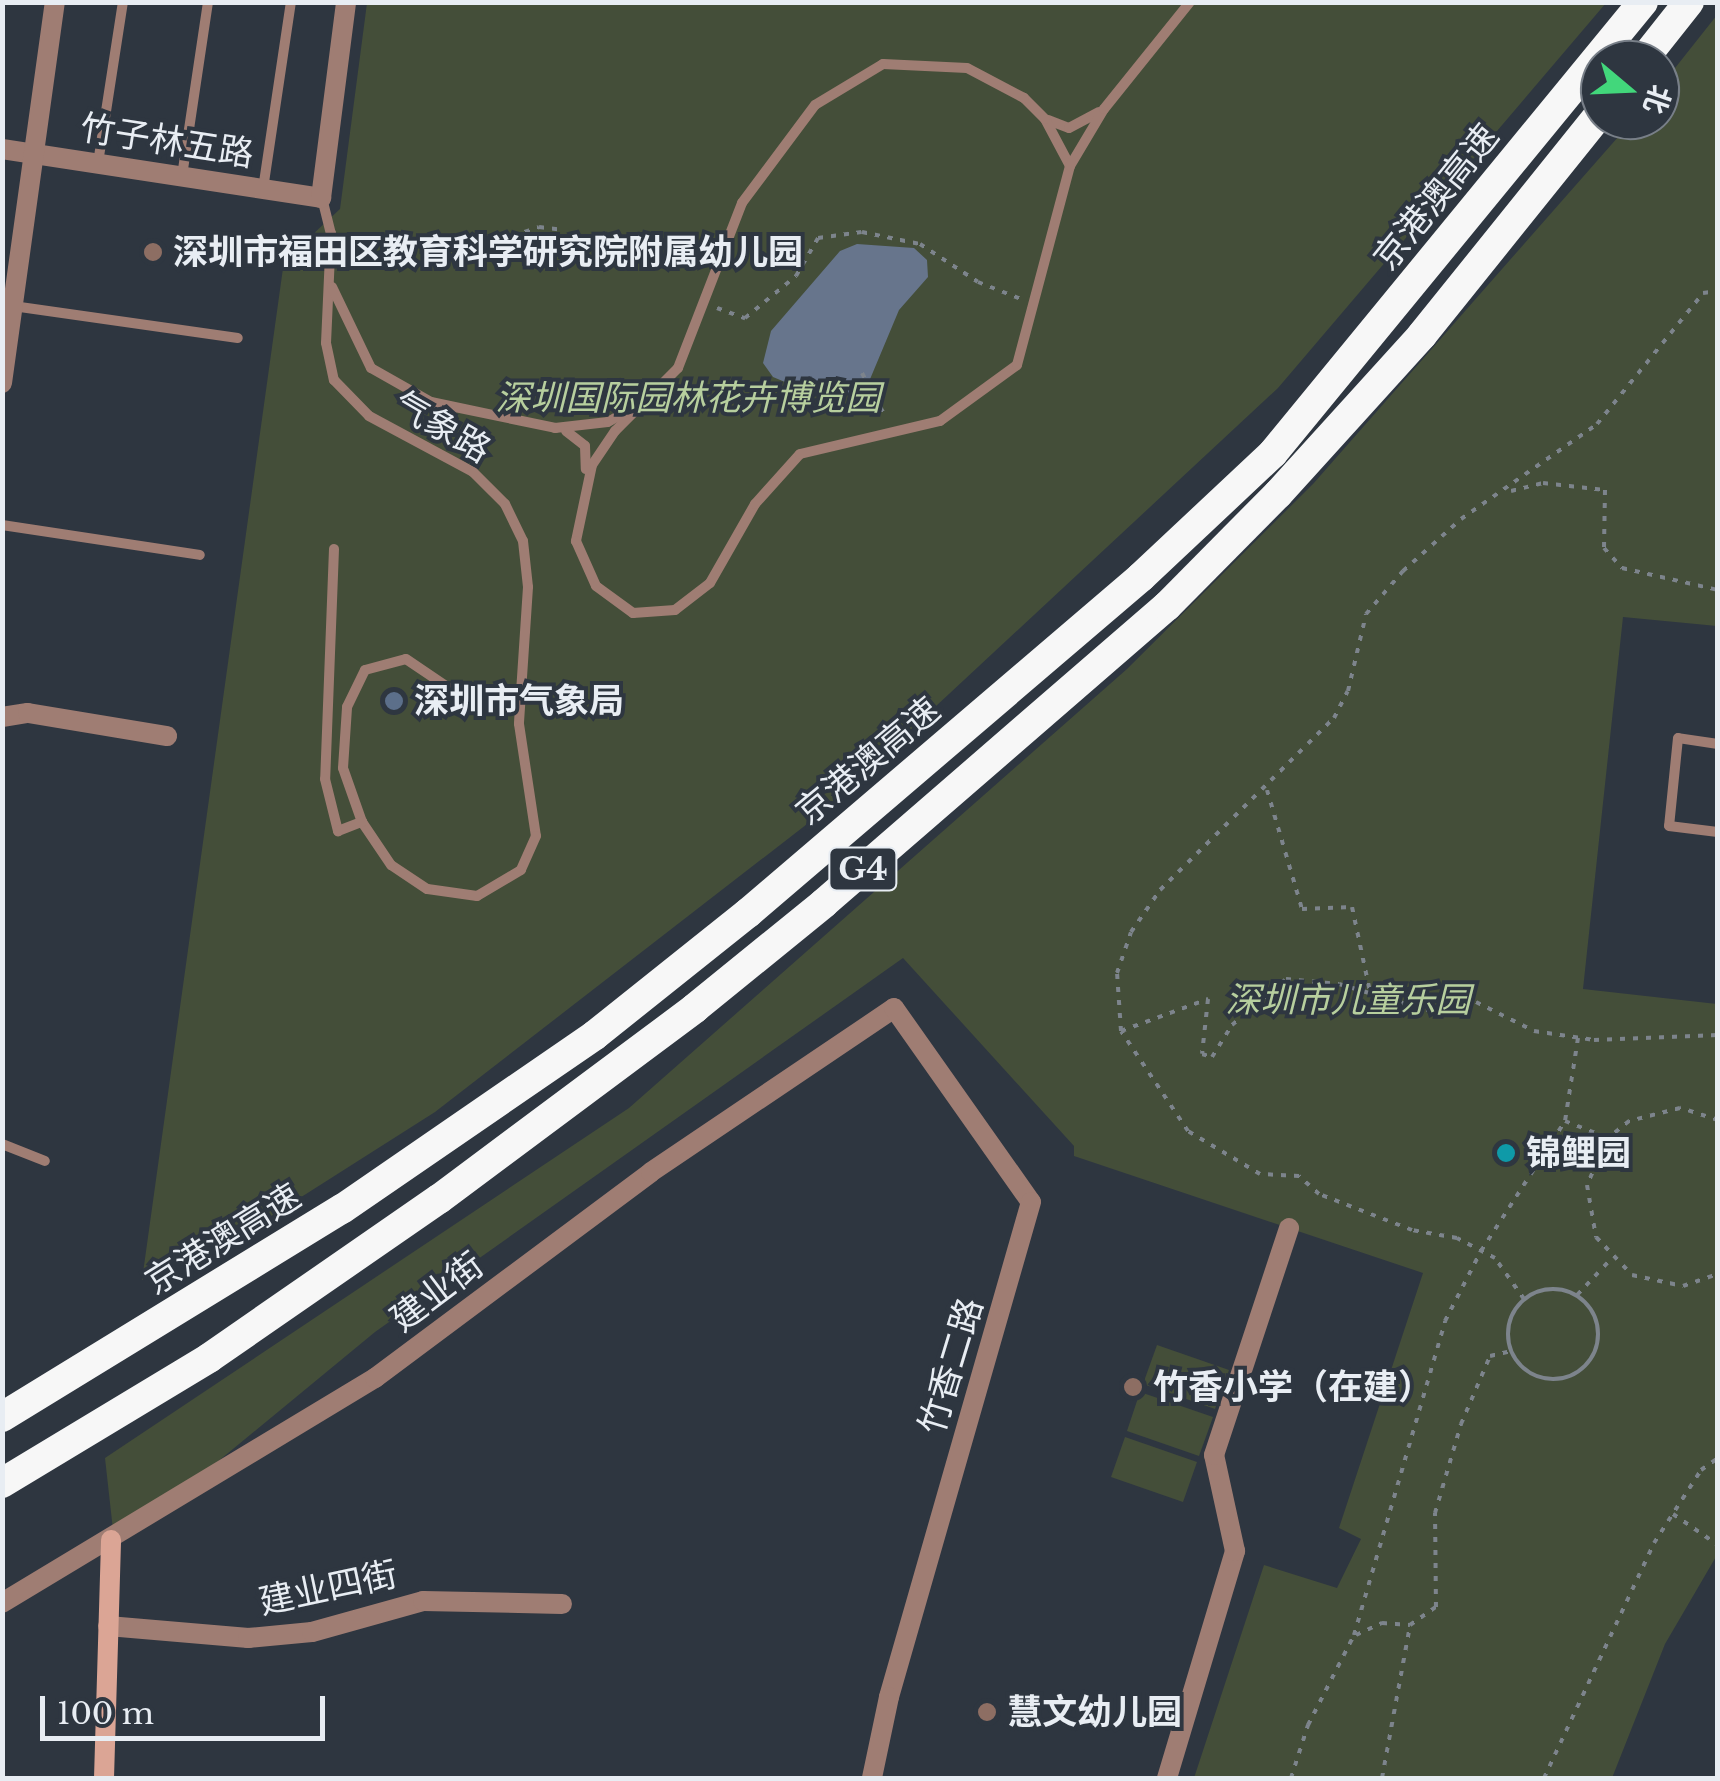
<!DOCTYPE html>
<html>
<head>
<meta charset="utf-8">
<style>
  body { margin:0 }
  #map { position:relative; width:1720px; height:1781px; overflow:hidden; background:#2e3640; font-family:"Libre Baskerville","Noto Sans SC",serif }
  div>[style] { position:absolute }
  [style*='--x'] { left:calc(var(--x)*1px); top:calc(var(--y)*1px); width:calc(var(--w)*1px); rotate:calc(var(--a)*1deg) }
  .green>* { inset:0; background:#444e39 }
  .water>* { inset:0; background:#67758c }
  .path>* { height:4px; margin-top:-2px; transform-origin:0; background:repeating-linear-gradient(90deg,#7d848c 0 5px,transparent 0 13px) }
  .path>.ring { margin:-2px; padding:0; box-sizing:content-box; background:none; border:4px solid #7d848c; border-radius:50% }
  .service>* { height:10px; margin:-5px; padding:0 5px; transform-origin:5px; border-radius:5px; background:#9f7d73 }
  .minor>* { height:20px; margin:-10px; padding:0 10px; transform-origin:10px; border-radius:10px; background:#9f7d73 }
  .secondary>* { height:20px; margin:-10px; padding:0 10px; transform-origin:10px; border-radius:10px; background:#dba595 }
  .motorway>* { height:30px; margin:-15px; padding:0 15px; transform-origin:15px; border-radius:15px; background:#f7f7f7 }
  .dots>* { width:28px; height:28px; translate:-50% -50%; box-sizing:border-box; border:5px solid #2e3640; border-radius:50% }
  span { translate:-50% -50%; white-space:nowrap; text-align:center; line-height:1.15; -webkit-text-stroke:8px #2e3640; paint-order:stroke }
  .shield-label span { padding:2px 8px; background:#2e3640; border:2px solid; border-radius:8px; -webkit-text-stroke-width:0 }
  .shield-label { font-size:32px; color:#e8edf3; font-weight:700 }
  .street-label { font-size:35px; color:#e8edf3 }
  .poi-label { font-size:35px; color:#e8edf3; font-weight:700 }
  .left { translate:0 -50%; text-align:left }
  .park-label { font-size:35px; color:#b7cf9e; font-style:italic }
  .frame { position:absolute; inset:0; border:5px solid #e8edf3; pointer-events:none }
  .north { position:absolute; left:1580px; top:40px; width:100px; height:100px; box-sizing:border-box; background:#2e3640; border:2px solid #787f88; border-radius:50%; rotate:109deg; font-size:28px; font-weight:700; line-height:40px; text-align:center; color:#e8edf3 }
  .north::after { content:''; display:block; margin:auto; width:35px; height:45px; background:#42d77b; clip-path:polygon(50% 0,100% 100%,50% 72%,0 100%) }
  .scale { position:absolute; left:40px; top:1696px; width:285px; height:45px; box-sizing:border-box; border:5px solid #e8edf3; border-top:0; padding-left:12px; font-size:30px; line-height:35px; white-space:nowrap; color:#e8edf3; -webkit-text-stroke:8px #2e3640; paint-order:stroke }
</style>
</head>
<body>
<div id="map">
  <div class="green">
    <div style="clip-path:polygon(367px 3px,1606px 3px,1278px 388px,820px 814px,435px 1112px,273px 1215px,142px 1280px,284px 261px,340px 209px)"></div>
    <div style="clip-path:polygon(1717px 15px,1717px 626px,1623px 617px,1583px 989px,1717px 1004px,1717px 1555px,1665px 1644px,1612px 1778px,1194px 1778px,1264px 1565px,1337px 1588px,1361px 1539px,1339px 1528px,1423px 1273px,1074px 1156px,1074px 1146px,903px 958px,375px 1332px,199px 1477px,113px 1530px,105px 1458px,629px 1108px,1127px 669px,1313px 484px,1633px 120px,1660px 120px,1660px 87px)"></div>
    <div style="clip-path:polygon(1157px 1345px,1229px 1370px,1215px 1409px,1143px 1384px)"></div>
    <div style="clip-path:polygon(1140px 1392px,1213px 1417px,1199px 1456px,1127px 1431px)"></div>
    <div style="clip-path:polygon(1125px 1437px,1197px 1462px,1183px 1502px,1111px 1477px)"></div>
  </div>
  <div class="water">
    <div style="clip-path:polygon(857px 244px,914px 248px,927px 260px,928px 277px,899px 310px,868px 384px,854px 394px,816px 395px,773px 377px,763px 363px,771px 331px,840px 251px)"></div>
  </div>
  <div class="path">
    <div style="--x:500;--y:240;--w:41;--a:-18.4"></div>
    <div style="--x:539;--y:227;--w:25;--a:7"></div>
    <div style="--x:717;--y:308;--w:30;--a:20"></div>
    <div style="--x:745;--y:318;--w:66;--a:-39.5"></div>
    <div style="--x:796;--y:276;--w:44;--a:-59.9"></div>
    <div style="--x:818;--y:238;--w:44;--a:-7.8"></div>
    <div style="--x:862;--y:232;--w:59;--a:11.7"></div>
    <div style="--x:920;--y:244;--w:69;--a:33.2"></div>
    <div style="--x:978;--y:282;--w:46;--a:21.6"></div>
    <div style="--x:862;--y:373;--w:51;--a:61.9"></div>
    <div style="--x:1511;--y:491;--w:33;--a:-14"></div>
    <div style="--x:1543;--y:483;--w:62;--a:6.4"></div>
    <div style="--x:1605;--y:490;--w:58;--a:91"></div>
    <div style="--x:1604;--y:548;--w:27;--a:48"></div>
    <div style="--x:1622;--y:568;--w:98;--a:12.9"></div>
    <div style="--x:1267;--y:790;--w:124;--a:73.6"></div>
    <div style="--x:1302;--y:909;--w:50;--a:-2.3"></div>
    <div style="--x:1352;--y:907;--w:87;--a:78"></div>
    <div style="--x:1121;--y:1031;--w:93;--a:-20.2"></div>
    <div style="--x:1208;--y:999;--w:55;--a:96.2"></div>
    <div style="--x:1202;--y:1054;--w:10;--a:17"></div>
    <div style="--x:1212;--y:1057;--w:38;--a:-58"></div>
    <div style="--x:1232;--y:1025;--w:71;--a:-40.4"></div>
    <div style="--x:1286;--y:979;--w:53;--a:5.4"></div>
    <div style="--x:1339;--y:984;--w:91;--a:16.6"></div>
    <div style="--x:1426;--y:1010;--w:51;--a:-9.1"></div>
    <div style="--x:1476;--y:1002;--w:65;--a:26.6"></div>
    <div style="--x:1534;--y:1031;--w:61;--a:8.5"></div>
    <div style="--x:1594;--y:1040;--w:124;--a:-2.3"></div>
    <div style="--x:1578;--y:1038;--w:84;--a:98.9"></div>
    <div style="--x:1565;--y:1121;--w:46;--a:21.6"></div>
    <div style="--x:1718;--y:1120;--w:40;--a:-162"></div>
    <div style="--x:1680;--y:1108;--w:53;--a:165.7"></div>
    <div style="--x:1629;--y:1121;--w:27;--a:141"></div>
    <div style="--x:1608;--y:1138;--w:51;--a:114.1"></div>
    <div style="--x:1587;--y:1185;--w:53;--a:80.2"></div>
    <div style="--x:1596;--y:1237;--w:52;--a:46.5"></div>
    <div style="--x:1632;--y:1275;--w:52;--a:12.2"></div>
    <div style="--x:1683;--y:1286;--w:37;--a:-19"></div>
    <div class="ring" style="left:1508px;top:1289px;width:86px;height:86px"></div>
    <div style="--x:1577;--y:1295;--w:50;--a:-46.6"></div>
    <div style="--x:1524;--y:1299;--w:50;--a:-125.3"></div>
    <div style="--x:1495;--y:1258;--w:43;--a:-152.2"></div>
    <div style="--x:1457;--y:1238;--w:46;--a:-169.9"></div>
    <div style="--x:1412;--y:1230;--w:100;--a:-158.8"></div>
    <div style="--x:1319;--y:1194;--w:27;--a:-138"></div>
    <div style="--x:1299;--y:1176;--w:39;--a:-177"></div>
    <div style="--x:1260;--y:1174;--w:84;--a:-149.2"></div>
    <div style="--x:1188;--y:1131;--w:120;--a:-123.8"></div>
    <div style="--x:1121;--y:1031;--w:58;--a:-93.9"></div>
    <div style="--x:1117;--y:973;--w:43;--a:-71.1"></div>
    <div style="--x:1131;--y:932;--w:51;--a:-55.4"></div>
    <div style="--x:1160;--y:890;--w:245;--a:-44.7"></div>
    <div style="--x:1334;--y:718;--w:30;--a:-63"></div>
    <div style="--x:1348;--y:691;--w:79;--a:-76.8"></div>
    <div style="--x:1366;--y:614;--w:57;--a:-49.3"></div>
    <div style="--x:1403;--y:571;--w:78;--a:-41.9"></div>
    <div style="--x:1461;--y:519;--w:166;--a:-34.9"></div>
    <div style="--x:1597;--y:424;--w:169;--a:-51"></div>
    <div style="--x:1703;--y:293;--w:15;--a:-8"></div>
    <div style="--x:1673;--y:1514;--w:55;--a:34.6"></div>
    <div style="--x:1356;--y:1635;--w:29;--a:-25"></div>
    <div style="--x:1382;--y:1623;--w:28;--a:4"></div>
    <div style="--x:1410;--y:1625;--w:32;--a:-35"></div>
    <div style="--x:1436;--y:1607;--w:94;--a:-90.6"></div>
    <div style="--x:1435;--y:1513;--w:93;--a:-73.7"></div>
    <div style="--x:1461;--y:1424;--w:74;--a:-66.9"></div>
    <div style="--x:1490;--y:1356;--w:22;--a:-13"></div>
    <div style="--x:1291;--y:1778;--w:56;--a:-72.2"></div>
    <div style="--x:1308;--y:1725;--w:101;--a:-62.9"></div>
    <div style="--x:1354;--y:1635;--w:327;--a:-73.8"></div>
    <div style="--x:1445;--y:1321;--w:79;--a:-62.8"></div>
    <div style="--x:1481;--y:1251;--w:155;--a:-57.1"></div>
    <div style="--x:1382;--y:1778;--w:156;--a:-79.6"></div>
    <div style="--x:1544;--y:1778;--w:259;--a:-64.9"></div>
    <div style="--x:1654;--y:1543;--w:87;--a:-57.2"></div>
    <div style="--x:1701;--y:1470;--w:21;--a:-35"></div>
  </div>
  <div class="service">
    <div style="--x:1048;--y:120;--w:22;--a:21"></div>
    <div style="--x:1069;--y:128;--w:34;--a:-28"></div>
    <div style="--x:98;--y:163;--w:163;--a:-81.2"></div>
    <div style="--x:1070;--y:166;--w:53;--a:-118"></div>
    <div style="--x:1045;--y:119;--w:30;--a:-135"></div>
    <div style="--x:1024;--y:98;--w:64;--a:-152.2"></div>
    <div style="--x:967;--y:68;--w:84;--a:-177.3"></div>
    <div style="--x:883;--y:64;--w:79;--a:148.9"></div>
    <div style="--x:815;--y:105;--w:122;--a:126.7"></div>
    <div style="--x:742;--y:203;--w:177;--a:111.2"></div>
    <div style="--x:678;--y:368;--w:89;--a:135"></div>
    <div style="--x:615;--y:431;--w:41;--a:124.1"></div>
    <div style="--x:592;--y:465;--w:78;--a:101.9"></div>
    <div style="--x:576;--y:541;--w:49;--a:66"></div>
    <div style="--x:596;--y:586;--w:46;--a:36.1"></div>
    <div style="--x:633;--y:613;--w:42;--a:-4.1"></div>
    <div style="--x:675;--y:610;--w:44;--a:-37.6"></div>
    <div style="--x:710;--y:583;--w:91;--a:-60.3"></div>
    <div style="--x:755;--y:504;--w:67;--a:-48"></div>
    <div style="--x:800;--y:454;--w:144;--a:-13.3"></div>
    <div style="--x:940;--y:421;--w:95;--a:-36"></div>
    <div style="--x:1017;--y:365;--w:206;--a:-75.1"></div>
    <div style="--x:1070;--y:166;--w:66;--a:-59.2"></div>
    <div style="--x:1104;--y:109;--w:137;--a:-51.2"></div>
    <div style="--x:182;--y:176;--w:176;--a:-81.5"></div>
    <div style="--x:263;--y:189;--w:189;--a:-81.5"></div>
    <div style="--x:322;--y:198;--w:36;--a:76"></div>
    <div style="--x:331;--y:233;--w:110;--a:92.6"></div>
    <div style="--x:326;--y:343;--w:38;--a:78"></div>
    <div style="--x:334;--y:380;--w:50;--a:45.8"></div>
    <div style="--x:369;--y:416;--w:118;--a:28.3"></div>
    <div style="--x:473;--y:472;--w:45;--a:45"></div>
    <div style="--x:505;--y:504;--w:41;--a:64.1"></div>
    <div style="--x:523;--y:541;--w:46;--a:83.8"></div>
    <div style="--x:528;--y:587;--w:137;--a:93.8"></div>
    <div style="--x:519;--y:724;--w:113;--a:81.4"></div>
    <div style="--x:536;--y:836;--w:37;--a:114"></div>
    <div style="--x:521;--y:870;--w:51;--a:149.4"></div>
    <div style="--x:477;--y:896;--w:50;--a:-172"></div>
    <div style="--x:427;--y:889;--w:43;--a:-146.3"></div>
    <div style="--x:391;--y:865;--w:52;--a:-124"></div>
    <div style="--x:362;--y:822;--w:57;--a:-109.4"></div>
    <div style="--x:343;--y:768;--w:61;--a:-86.2"></div>
    <div style="--x:347;--y:707;--w:41;--a:-64.1"></div>
    <div style="--x:365;--y:670;--w:42;--a:-15"></div>
    <div style="--x:406;--y:659;--w:52;--a:34"></div>
    <div style="--x:332;--y:287;--w:90;--a:64.3"></div>
    <div style="--x:371;--y:368;--w:69;--a:29.5"></div>
    <div style="--x:431;--y:402;--w:127;--a:11.8"></div>
    <div style="--x:555;--y:428;--w:53;--a:-6.5"></div>
    <div style="--x:608;--y:422;--w:28;--a:-30"></div>
    <div style="--x:13;--y:306;--w:227;--a:8.1"></div>
    <div style="--x:566;--y:431;--w:24;--a:38"></div>
    <div style="--x:585;--y:446;--w:23;--a:88"></div>
    <div style="--x:2;--y:525;--w:200;--a:8.6"></div>
    <div style="--x:334;--y:549;--w:230;--a:92.2"></div>
    <div style="--x:325;--y:779;--w:54;--a:76"></div>
    <div style="--x:338;--y:831;--w:26;--a:-21"></div>
    <div style="--x:1718;--y:744;--w:40;--a:-171.5"></div>
    <div style="--x:1678;--y:738;--w:88;--a:95.8"></div>
    <div style="--x:1669;--y:826;--w:49;--a:7"></div>
    <div style="--x:2;--y:1144;--w:46;--a:21.6"></div>
  </div>
  <div class="minor">
    <div style="--x:2;--y:149;--w:323;--a:8.7"></div>
    <div style="--x:321;--y:198;--w:198;--a:-82.7"></div>
    <div style="--x:2;--y:383;--w:385;--a:-82.1"></div>
    <div style="--x:2;--y:717;--w:26;--a:-9"></div>
    <div style="--x:28;--y:713;--w:141;--a:9.4"></div>
    <div style="--x:2;--y:1603;--w:436;--a:-31.1"></div>
    <div style="--x:375;--y:1378;--w:344;--a:-36.7"></div>
    <div style="--x:651;--y:1172;--w:293;--a:-34"></div>
    <div style="--x:894;--y:1008;--w:237;--a:54.8"></div>
    <div style="--x:1031;--y:1202;--w:515;--a:106.01"></div>
    <div style="--x:889;--y:1697;--w:83;--a:101.9"></div>
    <div style="--x:108;--y:1626;--w:141;--a:4.9"></div>
    <div style="--x:248;--y:1638;--w:64;--a:-5.4"></div>
    <div style="--x:312;--y:1632;--w:115;--a:-15.6"></div>
    <div style="--x:423;--y:1601;--w:139;--a:1.2"></div>
    <div style="--x:1167;--y:1778;--w:237;--a:-73.3"></div>
    <div style="--x:1235;--y:1551;--w:98;--a:-102.3"></div>
    <div style="--x:1214;--y:1455;--w:239;--a:-71.7"></div>
  </div>
  <div class="secondary">
    <div style="--x:104;--y:1778;--w:238;--a:-88.3"></div>
  </div>
  <div class="motorway">
    <div style="--x:1643;--y:60;--w:74;--a:-51.6"></div>
    <div style="--x:2;--y:1417;--w:399;--a:-31.5"></div>
    <div style="--x:342;--y:1209;--w:307;--a:-34.5"></div>
    <div style="--x:595;--y:1035;--w:196;--a:-38.6"></div>
    <div style="--x:748;--y:913;--w:517;--a:-40.53"></div>
    <div style="--x:1141;--y:577;--w:181;--a:-43.2"></div>
    <div style="--x:1273;--y:453;--w:583;--a:-50.63"></div>
    <div style="--x:2;--y:1483;--w:242;--a:-31.1"></div>
    <div style="--x:209;--y:1358;--w:280;--a:-34.7"></div>
    <div style="--x:439;--y:1199;--w:319;--a:-36.7"></div>
    <div style="--x:695;--y:1008;--w:166;--a:-39.1"></div>
    <div style="--x:824;--y:903;--w:454;--a:-40.9"></div>
    <div style="--x:1167;--y:606;--w:158;--a:-45.3"></div>
    <div style="--x:1278;--y:494;--w:215;--a:-47.8"></div>
    <div style="--x:1422;--y:335;--w:284;--a:-51.2"></div>
  </div>
  <div class="dots">
    <div style="left:153px;top:252px;background:#8d6e63"></div>
    <div style="left:394px;top:701px;background:#5c6f8a"></div>
    <div style="left:1506px;top:1153px;background:#0f9aa8"></div>
    <div style="left:1133px;top:1387px;background:#8d6e63"></div>
    <div style="left:987px;top:1712px;background:#8d6e63"></div>
  </div>
  <div class="shield-label">
    <span style="left:863px;top:869px">G4</span>
  </div>
  <div class="street-label">
    <span style="left:167px;top:141px;rotate:9deg">竹子林五路</span>
    <span style="left:1436px;top:197px;rotate:-51deg">京港澳高速</span>
    <span style="left:442px;top:427px;rotate:30deg">气象路</span>
    <span style="left:868px;top:761px;rotate:-40deg">京港澳高速</span>
    <span style="left:223px;top:1239px;rotate:-32deg">京港澳高速</span>
    <span style="left:437px;top:1292px;rotate:-37deg">建业街</span>
    <span style="left:951px;top:1366px;rotate:-73deg">竹香二路</span>
    <span style="left:328px;top:1588px;rotate:-12deg">建业四街</span>
  </div>
  <div class="poi-label">
    <span class="left" style="left:173px;top:252px">深圳市福田区教育科学研究院附属幼儿园</span>
    <span class="left" style="left:414px;top:701px">深圳市气象局</span>
    <span class="left" style="left:1526px;top:1153px">锦鲤园</span>
    <span class="left" style="left:1153px;top:1387px">竹香小学（在建）</span>
    <span class="left" style="left:1007px;top:1712px">慧文幼儿园</span>
  </div>
  <div class="park-label">
    <span style="left:688px;top:398px">深圳国际园林花卉博览园</span>
    <span style="left:1348px;top:1000px">深圳市儿童乐园</span>
  </div>
  <div class="frame"></div>
  <div class="north">北</div>
  <div class="scale">100 m</div>
</div>
</body>
</html>
